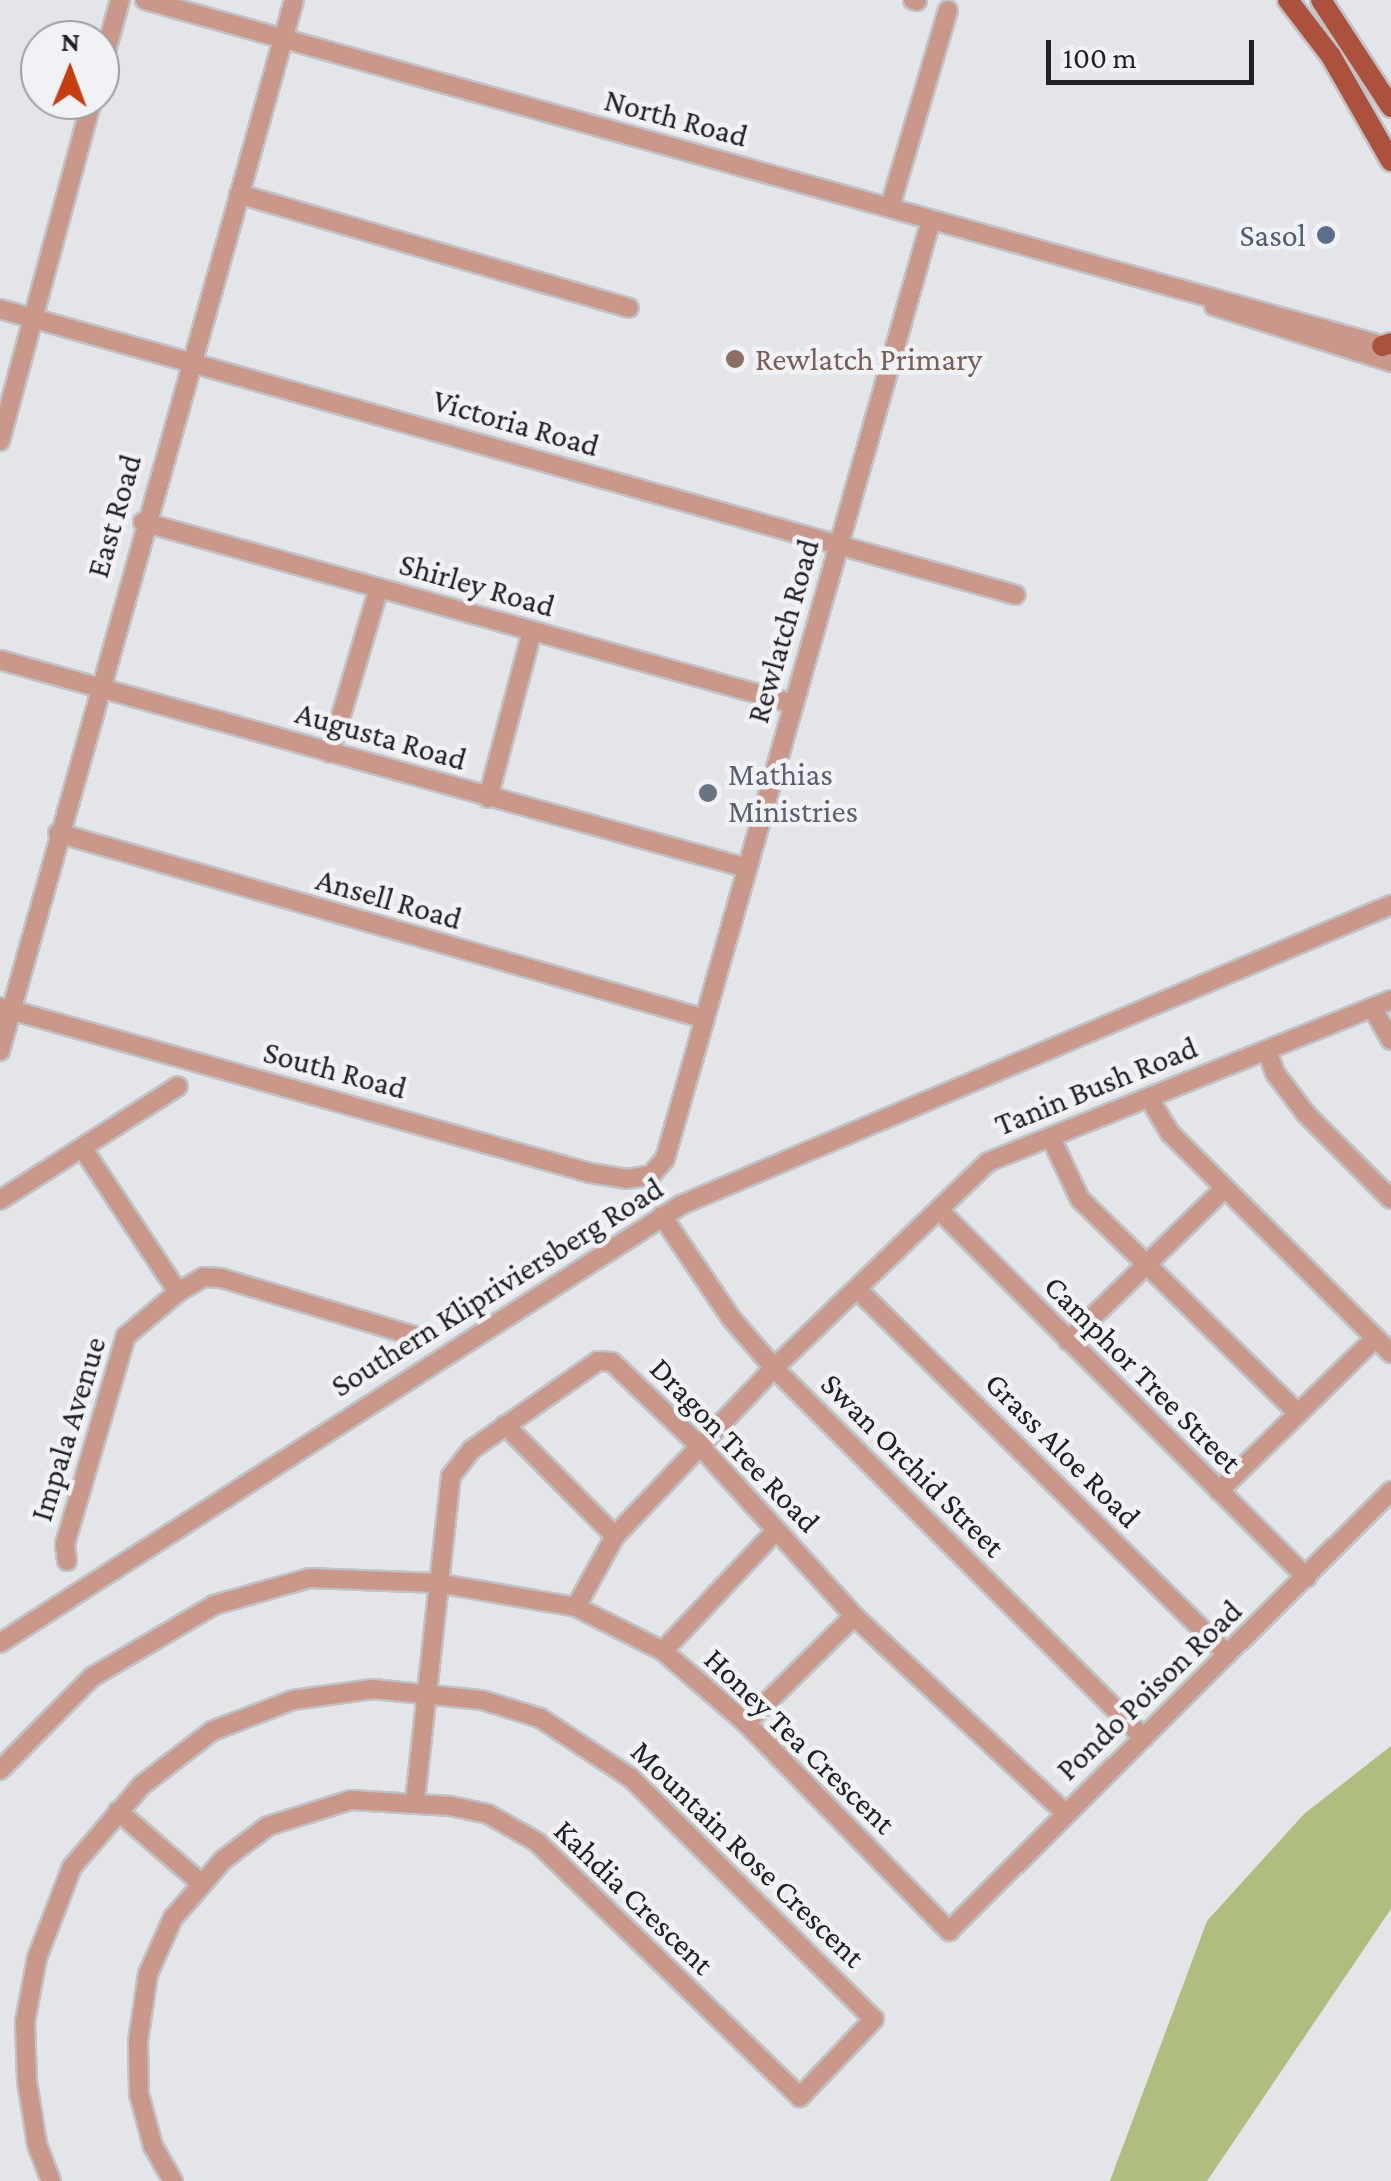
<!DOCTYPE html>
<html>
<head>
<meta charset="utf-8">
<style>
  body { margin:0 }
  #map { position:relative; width:1391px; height:2181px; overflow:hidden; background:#e4e5e9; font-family:"Crimson Pro",serif }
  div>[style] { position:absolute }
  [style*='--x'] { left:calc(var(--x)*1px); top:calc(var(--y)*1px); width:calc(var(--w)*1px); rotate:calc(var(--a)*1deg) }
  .forest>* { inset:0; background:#afbd7f }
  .roads { filter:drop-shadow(2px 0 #c1c2c5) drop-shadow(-2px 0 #c1c2c5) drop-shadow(0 2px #c1c2c5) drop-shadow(0 -2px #c1c2c5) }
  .minor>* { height:18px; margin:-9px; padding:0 9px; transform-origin:9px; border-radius:9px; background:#ca978b }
  .major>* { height:20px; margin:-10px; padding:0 10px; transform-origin:10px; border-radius:10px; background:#ab513e }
  .dots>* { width:28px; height:28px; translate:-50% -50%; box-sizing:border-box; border:5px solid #f1f2f6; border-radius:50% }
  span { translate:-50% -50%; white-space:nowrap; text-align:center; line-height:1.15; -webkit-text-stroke:9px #f1f2f6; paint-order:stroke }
  .street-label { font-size:32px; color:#202122 }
  .service-label { font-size:32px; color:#4e5e75 }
  .right { translate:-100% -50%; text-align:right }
  .education-label { font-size:32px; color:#785e54 }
  .left { translate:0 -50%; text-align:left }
  .worship-label { font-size:32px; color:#5b616d }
  .north { position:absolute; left:20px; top:20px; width:100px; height:100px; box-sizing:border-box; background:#f1f2f6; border:2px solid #9d9ea1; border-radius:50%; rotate:1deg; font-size:28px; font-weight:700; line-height:40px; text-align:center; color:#202122 }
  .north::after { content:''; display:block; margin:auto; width:35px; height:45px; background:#c63e0f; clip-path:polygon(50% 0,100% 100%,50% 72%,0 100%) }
  .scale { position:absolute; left:1046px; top:40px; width:208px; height:45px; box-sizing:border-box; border:5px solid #202122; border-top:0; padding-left:12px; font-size:30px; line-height:35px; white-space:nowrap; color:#202122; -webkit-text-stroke:8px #f1f2f6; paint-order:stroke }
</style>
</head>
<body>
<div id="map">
  <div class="forest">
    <div style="clip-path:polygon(1391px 1746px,1391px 1909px,1207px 2181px,1110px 2181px,1207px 1921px,1304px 1814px)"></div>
  </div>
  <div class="roads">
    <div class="minor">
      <div style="--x:145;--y:0;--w:1294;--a:15.6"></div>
      <div style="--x:913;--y:0;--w:4;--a:14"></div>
      <div style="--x:100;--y:73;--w:76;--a:-74.7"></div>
      <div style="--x:239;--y:194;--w:406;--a:16.3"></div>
      <div style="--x:890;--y:207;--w:205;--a:-73.6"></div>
      <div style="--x:1214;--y:306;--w:186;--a:17.6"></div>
      <div style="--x:0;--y:309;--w:1055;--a:15.72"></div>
      <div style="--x:0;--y:441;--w:353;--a:-74.9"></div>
      <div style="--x:143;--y:522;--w:676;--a:15.62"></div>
      <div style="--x:0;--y:660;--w:775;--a:15.56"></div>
      <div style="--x:330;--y:753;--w:172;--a:-73.5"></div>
      <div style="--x:488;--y:798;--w:172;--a:-75.2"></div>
      <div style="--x:58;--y:833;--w:673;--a:16.04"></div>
      <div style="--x:0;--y:1007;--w:613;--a:15.71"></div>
      <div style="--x:590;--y:1173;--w:36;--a:9"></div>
      <div style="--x:626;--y:1179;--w:25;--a:-9"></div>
      <div style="--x:651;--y:1175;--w:21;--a:-49"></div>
      <div style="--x:665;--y:1159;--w:976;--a:-74.18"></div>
      <div style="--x:1373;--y:1009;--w:36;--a:60"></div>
      <div style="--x:1267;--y:1050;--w:24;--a:71"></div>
      <div style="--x:1275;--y:1073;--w:51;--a:52.9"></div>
      <div style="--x:1306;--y:1114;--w:120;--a:45"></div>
      <div style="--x:0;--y:1051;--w:1091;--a:-74.37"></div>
      <div style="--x:1149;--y:1098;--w:41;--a:59"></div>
      <div style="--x:1170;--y:1133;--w:312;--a:44.9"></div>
      <div style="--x:1051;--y:1138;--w:68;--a:64.6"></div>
      <div style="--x:1080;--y:1199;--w:304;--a:44.5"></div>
      <div style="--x:83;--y:1149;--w:172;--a:56.4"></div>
      <div style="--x:0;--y:1200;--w:211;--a:-32.6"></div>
      <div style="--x:939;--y:1210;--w:520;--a:45"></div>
      <div style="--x:662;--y:1216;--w:123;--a:55.9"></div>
      <div style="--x:731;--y:1318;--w:66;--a:49.3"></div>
      <div style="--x:774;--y:1368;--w:523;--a:45"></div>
      <div style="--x:857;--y:1289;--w:520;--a:44.61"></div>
      <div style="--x:1068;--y:1341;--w:219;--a:-44.3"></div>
      <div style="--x:505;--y:1425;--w:156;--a:45.3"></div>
      <div style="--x:1219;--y:1491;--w:219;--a:-44.4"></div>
      <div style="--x:67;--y:1561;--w:17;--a:-97"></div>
      <div style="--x:65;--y:1544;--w:217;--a:-73.7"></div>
      <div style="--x:126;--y:1336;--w:68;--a:-40.2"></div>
      <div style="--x:178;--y:1292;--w:30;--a:-30"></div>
      <div style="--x:204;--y:1277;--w:17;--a:3"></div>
      <div style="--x:221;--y:1278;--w:206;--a:16.7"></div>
      <div style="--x:576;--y:1607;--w:81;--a:-61.2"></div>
      <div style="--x:615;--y:1536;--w:231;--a:-46.6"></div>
      <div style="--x:774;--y:1368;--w:297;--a:-43.9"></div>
      <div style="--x:988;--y:1162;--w:434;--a:-21.9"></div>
      <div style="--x:0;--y:1643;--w:810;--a:-32.75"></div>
      <div style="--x:681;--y:1205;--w:771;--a:-22.91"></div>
      <div style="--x:663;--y:1651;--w:162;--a:-46.8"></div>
      <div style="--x:746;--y:1723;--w:152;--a:-44.7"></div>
      <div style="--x:0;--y:1770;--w:131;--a:-45.3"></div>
      <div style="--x:92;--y:1677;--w:142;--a:-30.5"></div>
      <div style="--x:214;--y:1605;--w:100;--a:-15.7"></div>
      <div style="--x:310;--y:1578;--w:127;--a:2.3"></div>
      <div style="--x:437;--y:1583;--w:141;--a:9.8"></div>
      <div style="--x:576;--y:1607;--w:97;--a:26.8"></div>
      <div style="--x:663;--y:1651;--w:110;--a:40.9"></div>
      <div style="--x:746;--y:1723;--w:291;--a:45.7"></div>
      <div style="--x:949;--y:1931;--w:624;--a:-44.87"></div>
      <div style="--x:415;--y:1801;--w:327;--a:-83.7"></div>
      <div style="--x:451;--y:1476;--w:33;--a:-52"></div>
      <div style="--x:471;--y:1450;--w:155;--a:-35"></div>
      <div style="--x:598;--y:1361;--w:14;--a:4"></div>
      <div style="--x:612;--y:1362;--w:123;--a:43.7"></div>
      <div style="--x:701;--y:1447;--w:228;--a:47.8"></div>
      <div style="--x:854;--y:1616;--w:289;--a:43"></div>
      <div style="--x:118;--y:1811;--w:111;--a:41"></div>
      <div style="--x:51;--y:2181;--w:40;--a:-111"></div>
      <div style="--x:37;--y:2144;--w:64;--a:-99"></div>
      <div style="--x:27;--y:2081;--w:59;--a:-91.9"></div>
      <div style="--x:25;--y:2022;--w:65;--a:-79.4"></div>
      <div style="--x:37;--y:1958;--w:97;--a:-69"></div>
      <div style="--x:72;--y:1867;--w:108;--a:-49.5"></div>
      <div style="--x:142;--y:1785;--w:88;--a:-37.6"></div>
      <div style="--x:212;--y:1731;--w:87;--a:-20.9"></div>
      <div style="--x:293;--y:1700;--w:81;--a:-7.8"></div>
      <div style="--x:373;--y:1689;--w:110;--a:5.8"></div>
      <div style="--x:482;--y:1700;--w:61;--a:17.2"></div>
      <div style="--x:540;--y:1718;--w:109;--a:33.4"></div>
      <div style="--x:631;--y:1778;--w:342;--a:44.8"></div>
      <div style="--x:874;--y:2019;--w:108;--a:133.5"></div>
      <div style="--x:800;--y:2097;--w:366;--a:-135.9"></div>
      <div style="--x:537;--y:1842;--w:56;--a:-150.3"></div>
      <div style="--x:488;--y:1814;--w:39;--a:-168"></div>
      <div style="--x:450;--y:1806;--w:99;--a:-176.5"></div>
      <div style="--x:351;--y:1800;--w:87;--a:162.6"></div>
      <div style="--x:268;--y:1826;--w:56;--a:142.9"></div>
      <div style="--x:223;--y:1860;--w:77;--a:130.8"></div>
      <div style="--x:173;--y:1918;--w:61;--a:114.1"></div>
      <div style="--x:148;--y:1974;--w:68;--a:98.5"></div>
      <div style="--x:138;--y:2041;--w:53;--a:88.9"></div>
      <div style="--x:139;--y:2094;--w:54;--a:74.9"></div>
      <div style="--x:153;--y:2146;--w:40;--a:60.3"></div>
    </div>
    <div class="major">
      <div style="--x:1288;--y:0;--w:71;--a:52.5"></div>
      <div style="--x:1331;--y:56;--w:121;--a:60.3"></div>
      <div style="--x:1321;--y:0;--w:128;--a:56.8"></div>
      <div style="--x:1382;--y:346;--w:9;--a:-18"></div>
    </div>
  </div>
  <div class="dots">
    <div style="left:1326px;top:235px;background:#5c6f8a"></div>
    <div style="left:735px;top:359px;background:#8d6e63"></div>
    <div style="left:708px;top:793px;background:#6b7280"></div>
  </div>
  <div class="street-label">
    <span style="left:676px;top:118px;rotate:15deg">North Road</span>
    <span style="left:516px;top:423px;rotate:16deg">Victoria Road</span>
    <span style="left:114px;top:516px;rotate:-74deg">East Road</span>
    <span style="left:477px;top:585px;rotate:16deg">Shirley Road</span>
    <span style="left:783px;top:631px;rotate:-74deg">Rewlatch Road</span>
    <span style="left:381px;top:736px;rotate:16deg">Augusta Road</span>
    <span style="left:389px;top:899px;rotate:16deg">Ansell Road</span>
    <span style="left:335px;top:1070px;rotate:15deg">South Road</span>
    <span style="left:1096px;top:1086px;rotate:-22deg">Tanin Bush Road</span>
    <span style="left:497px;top:1287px;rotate:-32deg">Southern Klipriviersberg Road</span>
    <span style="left:1143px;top:1374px;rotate:45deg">Camphor Tree Street</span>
    <span style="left:68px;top:1429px;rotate:-73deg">Impala Avenue</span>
    <span style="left:735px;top:1445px;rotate:46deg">Dragon Tree Road</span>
    <span style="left:1063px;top:1450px;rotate:45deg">Grass Aloe Road</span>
    <span style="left:913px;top:1465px;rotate:45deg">Swan Orchid Street</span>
    <span style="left:1149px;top:1690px;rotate:-44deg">Pondo Poison Road</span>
    <span style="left:800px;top:1741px;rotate:44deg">Honey Tea Crescent</span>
    <span style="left:748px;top:1854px;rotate:44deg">Mountain Rose Crescent</span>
    <span style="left:634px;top:1897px;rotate:44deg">Kahdia Crescent</span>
  </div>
  <div class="service-label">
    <span class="right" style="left:1306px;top:235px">Sasol</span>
  </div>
  <div class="education-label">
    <span class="left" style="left:755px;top:359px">Rewlatch Primary</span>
  </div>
  <div class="worship-label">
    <span class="left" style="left:728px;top:793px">Mathias<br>Ministries</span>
  </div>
  <div class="north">N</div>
  <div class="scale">100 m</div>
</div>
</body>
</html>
